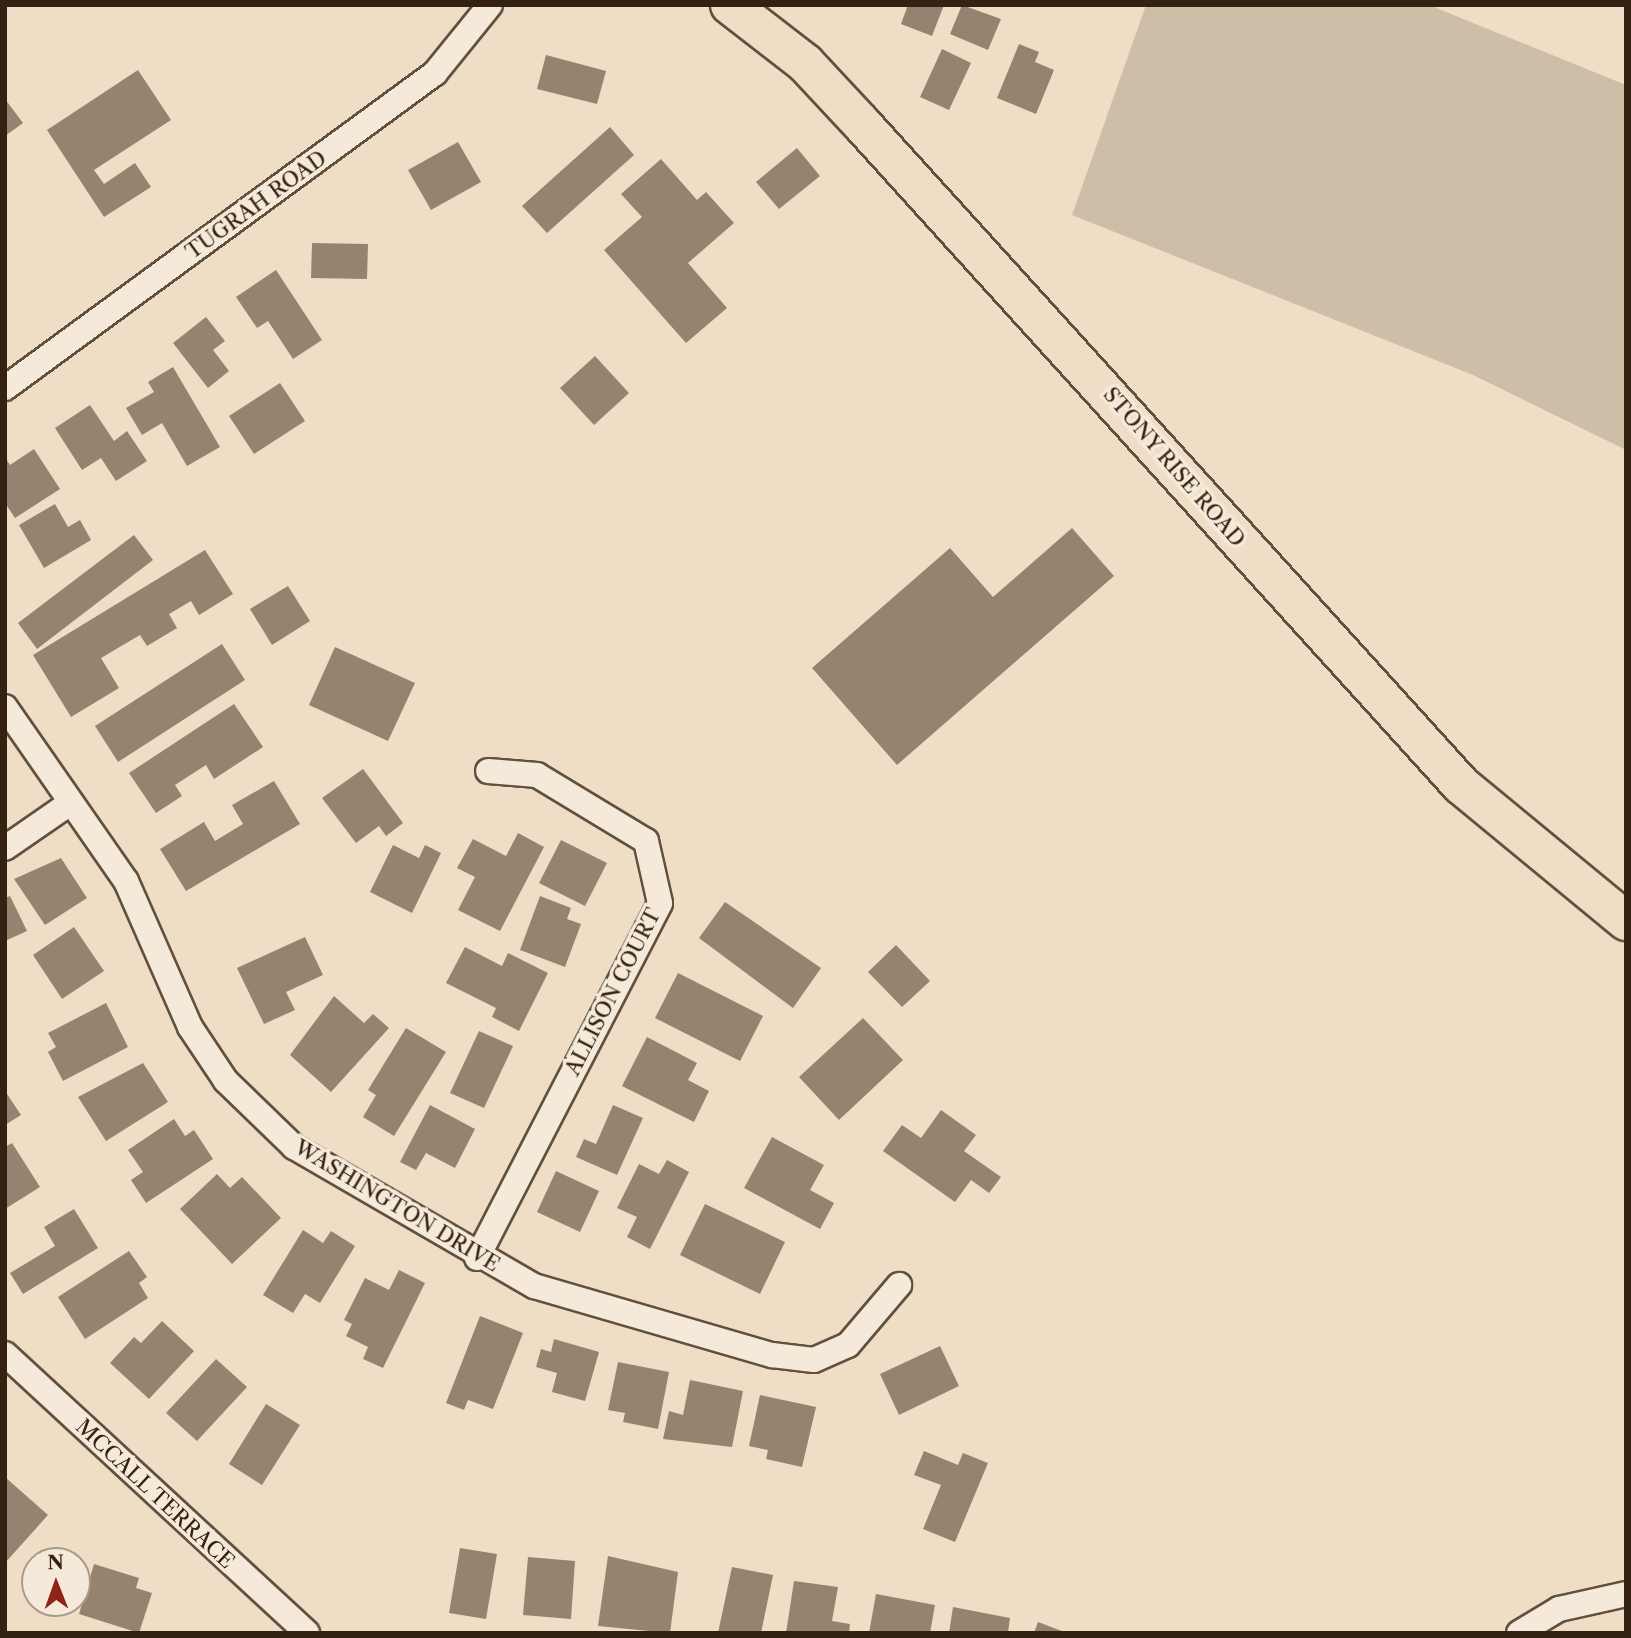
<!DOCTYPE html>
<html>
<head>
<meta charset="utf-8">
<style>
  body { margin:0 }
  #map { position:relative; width:1631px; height:1638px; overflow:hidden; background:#efdec5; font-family:"Libre Caslon Text",serif }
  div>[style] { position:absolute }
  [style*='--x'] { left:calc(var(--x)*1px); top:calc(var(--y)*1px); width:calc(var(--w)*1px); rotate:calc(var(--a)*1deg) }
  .green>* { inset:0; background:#cfbea7 }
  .building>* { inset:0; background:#95836f }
  .roads { filter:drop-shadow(2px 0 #62503f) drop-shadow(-2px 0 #62503f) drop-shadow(0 2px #62503f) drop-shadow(0 -2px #62503f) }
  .street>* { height:24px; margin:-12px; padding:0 12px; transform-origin:12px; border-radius:12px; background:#f5ead9 }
  .primary>* { height:38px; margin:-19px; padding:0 19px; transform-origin:19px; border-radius:19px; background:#efdec5 }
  span { translate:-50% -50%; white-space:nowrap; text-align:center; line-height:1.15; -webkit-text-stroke:7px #f5ead9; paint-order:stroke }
  .street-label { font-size:21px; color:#332112 }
  .frame { position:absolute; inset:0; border:7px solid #332112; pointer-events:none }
  .north { position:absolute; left:21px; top:1547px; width:70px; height:70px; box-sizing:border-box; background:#f5ead9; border:2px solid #a79a89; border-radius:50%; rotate:359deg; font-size:19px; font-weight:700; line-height:28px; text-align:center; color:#332112 }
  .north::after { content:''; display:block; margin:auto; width:24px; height:32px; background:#8f2418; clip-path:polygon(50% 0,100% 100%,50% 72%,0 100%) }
</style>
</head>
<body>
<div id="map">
  <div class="green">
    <div style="clip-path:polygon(1146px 5px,1429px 5px,1626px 85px,1626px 450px,1473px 375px,1072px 215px)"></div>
  </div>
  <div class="building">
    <div style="clip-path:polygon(908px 5px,944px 5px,932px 36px,901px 24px)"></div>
    <div style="clip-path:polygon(962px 5px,1001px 19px,988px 50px,950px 34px)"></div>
    <div style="clip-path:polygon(1019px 44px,1039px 52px,1035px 62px,1054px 70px,1036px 114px,997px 98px)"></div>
    <div style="clip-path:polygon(942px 49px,971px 63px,949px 110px,920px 97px)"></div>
    <div style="clip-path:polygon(546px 55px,606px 71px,597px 104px,537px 89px)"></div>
    <div style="clip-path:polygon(138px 70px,171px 120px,94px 170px,104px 184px,135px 163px,151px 187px,104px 217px,47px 130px)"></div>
    <div style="clip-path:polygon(5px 99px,23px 123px,5px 136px)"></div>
    <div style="clip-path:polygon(610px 127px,634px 155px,547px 233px,522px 206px)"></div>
    <div style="clip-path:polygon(458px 142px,481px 182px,431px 210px,408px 170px)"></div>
    <div style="clip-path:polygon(797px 148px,820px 176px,779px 209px,756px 182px)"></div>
    <div style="clip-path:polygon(661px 159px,697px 200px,706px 192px,734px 223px,688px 263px,727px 308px,686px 343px,604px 250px,642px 217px,621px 194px)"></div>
    <div style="clip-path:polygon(312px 243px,368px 244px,367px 279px,311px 278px)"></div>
    <div style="clip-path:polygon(276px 270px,322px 340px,293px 359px,268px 321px,257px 328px,236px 297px)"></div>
    <div style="clip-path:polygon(206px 317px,225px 341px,213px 350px,229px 371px,208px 388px,173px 343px)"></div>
    <div style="clip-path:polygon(595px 356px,629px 393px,594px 425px,560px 388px)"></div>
    <div style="clip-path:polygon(173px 367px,220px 447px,187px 466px,162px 423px,142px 435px,126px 408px,154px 392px,148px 382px)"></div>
    <div style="clip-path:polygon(280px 383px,305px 421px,254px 454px,229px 416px)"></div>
    <div style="clip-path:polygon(90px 405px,114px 441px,127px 431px,147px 461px,116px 481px,101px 458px,82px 470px,55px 428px)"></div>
    <div style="clip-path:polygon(34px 449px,60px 489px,15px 518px,5px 503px,5px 457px,10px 465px)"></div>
    <div style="clip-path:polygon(55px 504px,68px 527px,80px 520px,91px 540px,44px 568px,19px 525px)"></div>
    <div style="clip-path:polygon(1072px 528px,1114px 576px,897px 765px,812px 668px,950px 548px,993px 597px)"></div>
    <div style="clip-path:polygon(134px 535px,153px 560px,37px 649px,18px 623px)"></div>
    <div style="clip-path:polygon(205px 550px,233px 594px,199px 615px,191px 601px,169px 614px,177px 628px,147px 646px,140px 635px,101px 658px,119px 688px,71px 717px,33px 655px)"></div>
    <div style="clip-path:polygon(288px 586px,310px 621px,272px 645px,250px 609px)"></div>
    <div style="clip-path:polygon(222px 644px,245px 680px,118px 762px,95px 726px)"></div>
    <div style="clip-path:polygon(335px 647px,415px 683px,388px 741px,309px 705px)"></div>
    <div style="clip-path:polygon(234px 704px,263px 747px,214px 779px,206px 765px,175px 785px,182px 796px,156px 813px,129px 773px)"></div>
    <div style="clip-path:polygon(363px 769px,403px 823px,386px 836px,379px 826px,356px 843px,322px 798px)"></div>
    <div style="clip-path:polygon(274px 781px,300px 824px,186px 891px,160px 849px,204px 822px,215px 841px,243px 824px,232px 805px)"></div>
    <div style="clip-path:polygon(518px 833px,544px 847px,500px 931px,458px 910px,475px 877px,457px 868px,473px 839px,506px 856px)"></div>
    <div style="clip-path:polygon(561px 840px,607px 863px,585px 906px,539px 883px)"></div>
    <div style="clip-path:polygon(393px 845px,419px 858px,425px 845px,441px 853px,412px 913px,370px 892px)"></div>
    <div style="clip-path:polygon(61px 858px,87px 898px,45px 925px,14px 879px)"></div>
    <div style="clip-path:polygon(10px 896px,27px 931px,5px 941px,5px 898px)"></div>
    <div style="clip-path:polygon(540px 896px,571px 908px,567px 919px,581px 924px,565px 967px,520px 950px)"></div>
    <div style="clip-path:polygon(725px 902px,821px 968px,793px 1008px,699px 938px)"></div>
    <div style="clip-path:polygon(74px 927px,104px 971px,62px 999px,33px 955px)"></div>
    <div style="clip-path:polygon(305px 937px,323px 975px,286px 992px,295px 1010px,264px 1024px,237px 968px)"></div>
    <div style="clip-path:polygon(896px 945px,930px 981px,902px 1007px,868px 972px)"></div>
    <div style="clip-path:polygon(465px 947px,502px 966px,508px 953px,548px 973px,519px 1031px,492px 1017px,496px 1008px,446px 983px)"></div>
    <div style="clip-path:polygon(678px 973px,763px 1016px,740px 1061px,655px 1018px)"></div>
    <div style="clip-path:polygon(334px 996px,364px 1023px,373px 1014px,389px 1028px,331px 1092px,290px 1055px)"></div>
    <div style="clip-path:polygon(106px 1003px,128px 1047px,63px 1081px,48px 1052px,56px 1047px,48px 1033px)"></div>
    <div style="clip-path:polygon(863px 1018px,903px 1060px,839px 1120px,799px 1077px)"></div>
    <div style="clip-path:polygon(406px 1028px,446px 1052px,394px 1136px,363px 1117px,376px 1095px,368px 1090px)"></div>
    <div style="clip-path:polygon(479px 1031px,513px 1046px,484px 1108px,450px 1093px)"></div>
    <div style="clip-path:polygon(647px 1037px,697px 1063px,688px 1080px,709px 1091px,694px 1122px,622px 1086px)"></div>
    <div style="clip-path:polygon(143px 1063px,168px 1102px,106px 1141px,78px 1097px)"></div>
    <div style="clip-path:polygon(5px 1091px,21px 1115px,5px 1125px)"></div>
    <div style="clip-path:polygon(430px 1105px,475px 1129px,455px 1168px,426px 1153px,416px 1170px,400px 1162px)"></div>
    <div style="clip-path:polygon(613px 1105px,643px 1118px,617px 1175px,576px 1157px,584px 1139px,596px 1144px)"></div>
    <div style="clip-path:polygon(941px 1110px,976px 1135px,964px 1151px,1001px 1177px,989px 1193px,971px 1180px,955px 1202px,883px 1151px,902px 1125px,921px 1138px)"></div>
    <div style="clip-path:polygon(174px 1119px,185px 1136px,194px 1130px,213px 1159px,146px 1203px,131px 1180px,143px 1172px,128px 1150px)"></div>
    <div style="clip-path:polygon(772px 1137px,824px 1165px,810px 1190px,834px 1203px,820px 1229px,744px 1188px)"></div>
    <div style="clip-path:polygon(12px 1143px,40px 1187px,5px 1209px,5px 1147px)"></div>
    <div style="clip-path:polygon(667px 1160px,689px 1172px,650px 1249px,627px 1237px,637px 1217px,617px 1208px,639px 1164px,659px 1174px)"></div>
    <div style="clip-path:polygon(556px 1171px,599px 1191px,580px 1232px,537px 1212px)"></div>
    <div style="clip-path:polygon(217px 1174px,230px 1188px,242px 1177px,281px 1218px,232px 1264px,180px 1209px)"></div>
    <div style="clip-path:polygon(705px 1204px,785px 1242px,760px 1294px,680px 1255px)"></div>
    <div style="clip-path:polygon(74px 1209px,98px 1248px,23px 1294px,10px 1273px,55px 1246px,44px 1227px)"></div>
    <div style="clip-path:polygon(303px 1230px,323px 1243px,331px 1231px,355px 1246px,320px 1303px,305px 1294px,293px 1313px,263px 1295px)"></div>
    <div style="clip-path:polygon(129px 1251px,147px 1277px,139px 1283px,148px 1298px,85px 1339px,58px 1297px)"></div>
    <div style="clip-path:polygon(399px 1270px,425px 1283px,383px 1368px,363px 1359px,368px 1347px,346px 1336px,352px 1324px,344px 1320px,365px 1278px,389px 1290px)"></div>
    <div style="clip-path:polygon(480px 1316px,523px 1333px,493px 1409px,468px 1400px,464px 1410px,446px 1403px)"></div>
    <div style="clip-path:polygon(162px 1321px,194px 1351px,149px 1399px,110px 1363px,134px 1337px,141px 1343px)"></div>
    <div style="clip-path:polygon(554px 1339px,599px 1352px,585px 1401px,552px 1392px,557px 1373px,536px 1367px,541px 1349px,551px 1352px)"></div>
    <div style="clip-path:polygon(940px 1346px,959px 1386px,899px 1415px,880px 1374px)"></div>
    <div style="clip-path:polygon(216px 1359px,247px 1387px,197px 1441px,166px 1413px)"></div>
    <div style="clip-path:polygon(618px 1362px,669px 1372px,658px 1429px,623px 1422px,625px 1413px,608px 1410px)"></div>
    <div style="clip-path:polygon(690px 1380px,743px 1391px,732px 1447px,663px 1439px,669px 1411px,683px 1415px)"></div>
    <div style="clip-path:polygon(760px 1395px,816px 1407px,802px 1467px,766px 1459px,768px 1450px,749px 1446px)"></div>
    <div style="clip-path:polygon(266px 1404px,300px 1425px,262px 1485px,229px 1464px)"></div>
    <div style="clip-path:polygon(924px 1451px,958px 1465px,963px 1453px,988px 1463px,955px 1542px,923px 1529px,941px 1485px,914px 1475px)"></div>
    <div style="clip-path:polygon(5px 1477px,48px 1515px,5px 1563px)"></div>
    <div style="clip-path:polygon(460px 1548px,497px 1554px,486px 1619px,449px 1613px)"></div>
    <div style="clip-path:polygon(608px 1556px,678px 1572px,670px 1633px,598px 1626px)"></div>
    <div style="clip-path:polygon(528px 1557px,575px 1561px,571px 1619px,523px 1615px)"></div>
    <div style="clip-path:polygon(94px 1564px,139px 1578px,136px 1588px,152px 1593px,139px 1633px,79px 1614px)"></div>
    <div style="clip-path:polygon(732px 1567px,773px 1575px,761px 1633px,718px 1633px)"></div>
    <div style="clip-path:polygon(794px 1581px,838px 1587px,832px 1621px,850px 1624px,849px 1633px,786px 1633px)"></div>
    <div style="clip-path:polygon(876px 1594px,935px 1605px,930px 1633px,869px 1633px)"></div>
    <div style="clip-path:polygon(953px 1607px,1010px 1618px,1008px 1633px,949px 1633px)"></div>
    <div style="clip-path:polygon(1038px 1622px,1067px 1633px,1034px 1633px)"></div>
  </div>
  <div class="roads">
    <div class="street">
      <div style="--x:5;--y:388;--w:533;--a:-36.22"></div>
      <div style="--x:435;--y:73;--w:87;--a:-51"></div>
      <div style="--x:5;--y:707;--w:212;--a:55.2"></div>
      <div style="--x:126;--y:881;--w:159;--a:66.3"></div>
      <div style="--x:190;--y:1027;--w:65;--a:56.3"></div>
      <div style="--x:226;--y:1081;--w:95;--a:44.1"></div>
      <div style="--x:294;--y:1147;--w:277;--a:30.1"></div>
      <div style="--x:534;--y:1286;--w:248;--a:16.2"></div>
      <div style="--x:772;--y:1355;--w:42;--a:6.8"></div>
      <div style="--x:814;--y:1360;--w:37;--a:-24"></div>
      <div style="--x:848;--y:1345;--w:79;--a:-49.6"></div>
      <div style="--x:5;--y:848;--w:79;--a:-34.7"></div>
      <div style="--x:477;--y:1258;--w:399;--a:-62.7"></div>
      <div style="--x:660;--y:903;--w:64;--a:-102.7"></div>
      <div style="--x:646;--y:841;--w:127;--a:-148.8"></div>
      <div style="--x:537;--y:775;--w:49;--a:-175.3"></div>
      <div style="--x:5;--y:1354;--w:411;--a:42.7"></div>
      <div style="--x:1519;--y:1633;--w:47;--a:-31"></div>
      <div style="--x:1559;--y:1609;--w:69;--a:-12.6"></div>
    </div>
    <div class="primary">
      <div style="--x:730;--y:5;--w:95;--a:37.7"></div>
      <div style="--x:805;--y:63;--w:82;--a:47"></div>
      <div style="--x:861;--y:123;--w:893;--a:47.81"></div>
      <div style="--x:1461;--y:785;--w:214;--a:39.5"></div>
    </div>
  </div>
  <div class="street-label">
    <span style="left:256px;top:205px;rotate:-36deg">TUGRAH ROAD</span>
    <span style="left:1174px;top:467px;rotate:49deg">STONY RISE ROAD</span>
    <span style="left:613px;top:992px;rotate:-63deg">ALLISON COURT</span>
    <span style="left:397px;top:1206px;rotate:31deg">WASHINGTON DRIVE</span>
    <span style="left:155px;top:1494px;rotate:43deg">MCCALL TERRACE</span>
  </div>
  <div class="frame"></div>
  <div class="north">N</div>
</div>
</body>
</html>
